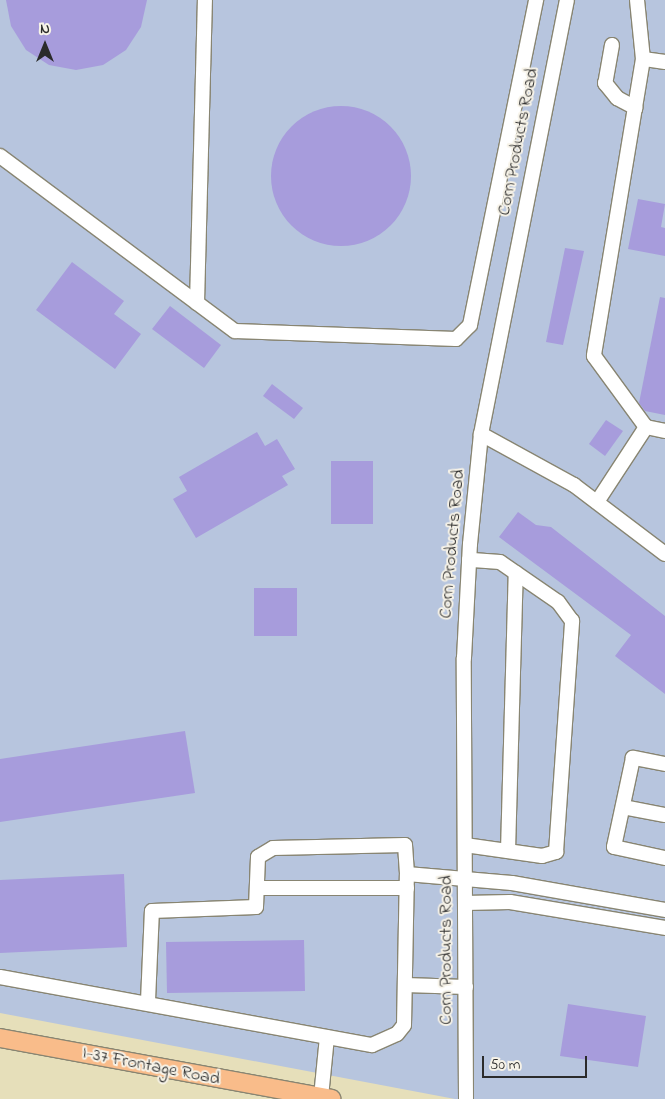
<!DOCTYPE html>
<html>
<head>
<meta charset="utf-8">
<style>
  body { margin:0 }
  #map { position:relative; width:665px; height:1099px; overflow:hidden; background:#e6dfba; font-family:"Indie Flower",sans-serif }
  div>[style] { position:absolute }
  [style*='--x'] { left:calc(var(--x)*1px); top:calc(var(--y)*1px); width:calc(var(--w)*1px); rotate:calc(var(--a)*1deg) }
  .industrial>* { inset:0; background:#b7c5de }
  .building>* { inset:0; background:#a79cdc }
  .round { border-radius:50% }
  .roads { filter:drop-shadow(1px 0 #888572) drop-shadow(-1px 0 #888572) drop-shadow(0 1px #888572) drop-shadow(0 -1px #888572) }
  .minor>* { height:14px; margin:-7px; padding:0 7px; transform-origin:7px; border-radius:7px; background:#fff }
  .major>* { height:18px; margin:-9px; padding:0 9px; transform-origin:9px; border-radius:9px; background:#f9bc8a }
  span { translate:-50% -50%; white-space:nowrap; text-align:center; line-height:1.15; -webkit-text-stroke:4px #f7f3e8; paint-order:stroke }
  .street-label { font-size:18px; color:#2b2b2b }
  .north { position:absolute; left:20px; top:20px; width:50px; height:50px; -webkit-text-stroke:4px #f7f3e8; paint-order:stroke; rotate:0deg; font-size:14px; font-weight:700; line-height:20px; text-align:center; color:#2b2b2b }
  .north::after { content:''; display:block; margin:auto; width:18px; height:22px; background:#2b2b2b; clip-path:polygon(50% 0,100% 100%,50% 72%,0 100%) }
  .scale { position:absolute; left:482px; top:1056px; width:105px; height:22px; box-sizing:border-box; border:2px solid #2b2b2b; border-top:0; padding-left:6px; font-size:15px; line-height:18px; white-space:nowrap; color:#2b2b2b; -webkit-text-stroke:4px #f7f3e8; paint-order:stroke }
</style>
</head>
<body>
<div id="map">
  <div class="industrial">
    <div style="clip-path:polygon(0 0,665px 0,665px 1099px,455px 1099px,0 1013px)"></div>
  </div>
  <div class="building">
    <div style="clip-path:polygon(6px 0,147px 0,141px 27px,126px 50px,103px 65px,76px 70px,49px 65px,26px 50px,11px 26px)"></div>
    <div class="round" style="left:271px;top:106px;width:140px;height:140px"></div>
    <div style="clip-path:polygon(638px 199px,665px 204px,661px 227px,665px 228px,665px 256px,628px 249px)"></div>
    <div style="clip-path:polygon(565px 248px,584px 251px,563px 345px,546px 342px)"></div>
    <div style="clip-path:polygon(72px 262px,124px 301px,114px 314px,141px 334px,115px 369px,36px 310px)"></div>
    <div style="clip-path:polygon(660px 297px,665px 298px,665px 415px,645px 411px,639px 403px)"></div>
    <div style="clip-path:polygon(170px 306px,221px 345px,204px 368px,152px 329px)"></div>
    <div style="clip-path:polygon(272px 384px,303px 408px,294px 419px,263px 396px)"></div>
    <div style="clip-path:polygon(606px 420px,623px 431px,605px 456px,589px 444px)"></div>
    <div style="clip-path:polygon(257px 432px,265px 446px,277px 439px,295px 469px,282px 476px,288px 485px,196px 538px,173px 499px,187px 491px,179px 477px)"></div>
    <div style="clip-path:polygon(331px 461px,373px 461px,373px 524px,331px 524px)"></div>
    <div style="clip-path:polygon(518px 512px,536px 525px,551px 527px,665px 616px,665px 694px,615px 656px,631px 635px,499px 537px)"></div>
    <div style="clip-path:polygon(254px 588px,297px 588px,297px 636px,254px 636px)"></div>
    <div style="clip-path:polygon(185px 731px,195px 793px,0 822px,0 759px)"></div>
    <div style="clip-path:polygon(124px 874px,127px 947px,0 953px,0 880px)"></div>
    <div style="clip-path:polygon(304px 940px,305px 991px,167px 993px,166px 942px)"></div>
    <div style="clip-path:polygon(568px 1004px,646px 1016px,638px 1067px,560px 1056px)"></div>
  </div>
  <div class="roads">
    <div class="minor">
      <div style="--x:637;--y:0;--w:59;--a:84.2"></div>
      <div style="--x:612;--y:45;--w:39;--a:100"></div>
      <div style="--x:605;--y:83;--w:19;--a:51"></div>
      <div style="--x:617;--y:98;--w:21;--a:28"></div>
      <div style="--x:665;--y:62;--w:22;--a:-172"></div>
      <div style="--x:643;--y:59;--w:301;--a:99.4"></div>
      <div style="--x:594;--y:356;--w:88;--a:53.8"></div>
      <div style="--x:646;--y:427;--w:19;--a:12"></div>
      <div style="--x:0;--y:156;--w:293;--a:36.7"></div>
      <div style="--x:235;--y:331;--w:221;--a:2.1"></div>
      <div style="--x:456;--y:339;--w:20;--a:-45"></div>
      <div style="--x:470;--y:325;--w:332;--a:-78.5"></div>
      <div style="--x:197;--y:303;--w:303;--a:-88.5"></div>
      <div style="--x:481;--y:434;--w:106;--a:28.7"></div>
      <div style="--x:574;--y:485;--w:114;--a:37.2"></div>
      <div style="--x:597;--y:502;--w:90;--a:-56.8"></div>
      <div style="--x:665;--y:764;--w:33;--a:-169"></div>
      <div style="--x:633;--y:758;--w:91;--a:102.1"></div>
      <div style="--x:614;--y:847;--w:52;--a:12.2"></div>
      <div style="--x:623;--y:807;--w:43;--a:10.8"></div>
      <div style="--x:465;--y:845;--w:78;--a:8.1"></div>
      <div style="--x:542;--y:856;--w:15;--a:-16"></div>
      <div style="--x:556;--y:852;--w:232;--a:-86"></div>
      <div style="--x:572;--y:621;--w:24;--a:-126"></div>
      <div style="--x:558;--y:602;--w:70;--a:-145.4"></div>
      <div style="--x:500;--y:562;--w:31;--a:-176"></div>
      <div style="--x:508;--y:851;--w:278;--a:-88.4"></div>
      <div style="--x:257;--y:888;--w:150;--a:0"></div>
      <div style="--x:465;--y:903;--w:45;--a:-1.3"></div>
      <div style="--x:510;--y:902;--w:157;--a:9.5"></div>
      <div style="--x:0;--y:977;--w:378;--a:10.4"></div>
      <div style="--x:372;--y:1045;--w:27;--a:-24"></div>
      <div style="--x:397;--y:1034;--w:11;--a:-52"></div>
      <div style="--x:404;--y:1025;--w:151;--a:-88.9"></div>
      <div style="--x:407;--y:874;--w:105;--a:4.9"></div>
      <div style="--x:512;--y:883;--w:155;--a:10"></div>
      <div style="--x:405;--y:985;--w:61;--a:1.9"></div>
      <div style="--x:148;--y:1001;--w:90;--a:-87.5"></div>
      <div style="--x:152;--y:911;--w:104;--a:-2.2"></div>
      <div style="--x:256;--y:907;--w:50;--a:-87.7"></div>
      <div style="--x:258;--y:857;--w:17;--a:-31"></div>
      <div style="--x:273;--y:848;--w:132;--a:-1.3"></div>
      <div style="--x:405;--y:845;--w:29;--a:86"></div>
      <div style="--x:321;--y:1097;--w:60;--a:-84.3"></div>
      <div style="--x:466;--y:1099;--w:441;--a:-90.3"></div>
      <div style="--x:464;--y:658;--w:114;--a:-87"></div>
      <div style="--x:470;--y:544;--w:111;--a:-84.3"></div>
      <div style="--x:481;--y:434;--w:442;--a:-78.8"></div>
    </div>
    <div class="major">
      <div style="--x:0;--y:1038;--w:337;--a:10.4"></div>
    </div>
  </div>
  <div class="street-label">
    <span style="left:519px;top:142px;rotate:-79deg">Corn Products Road</span>
    <span style="left:453px;top:544px;rotate:-85deg">Corn Products Road</span>
    <span style="left:447px;top:950px;rotate:-90deg">Corn Products Road</span>
    <span style="left:151px;top:1067px;rotate:11deg">I-37 Frontage Road</span>
  </div>
  <div class="north">N</div>
  <div class="scale">50 m</div>
</div>
</body>
</html>
